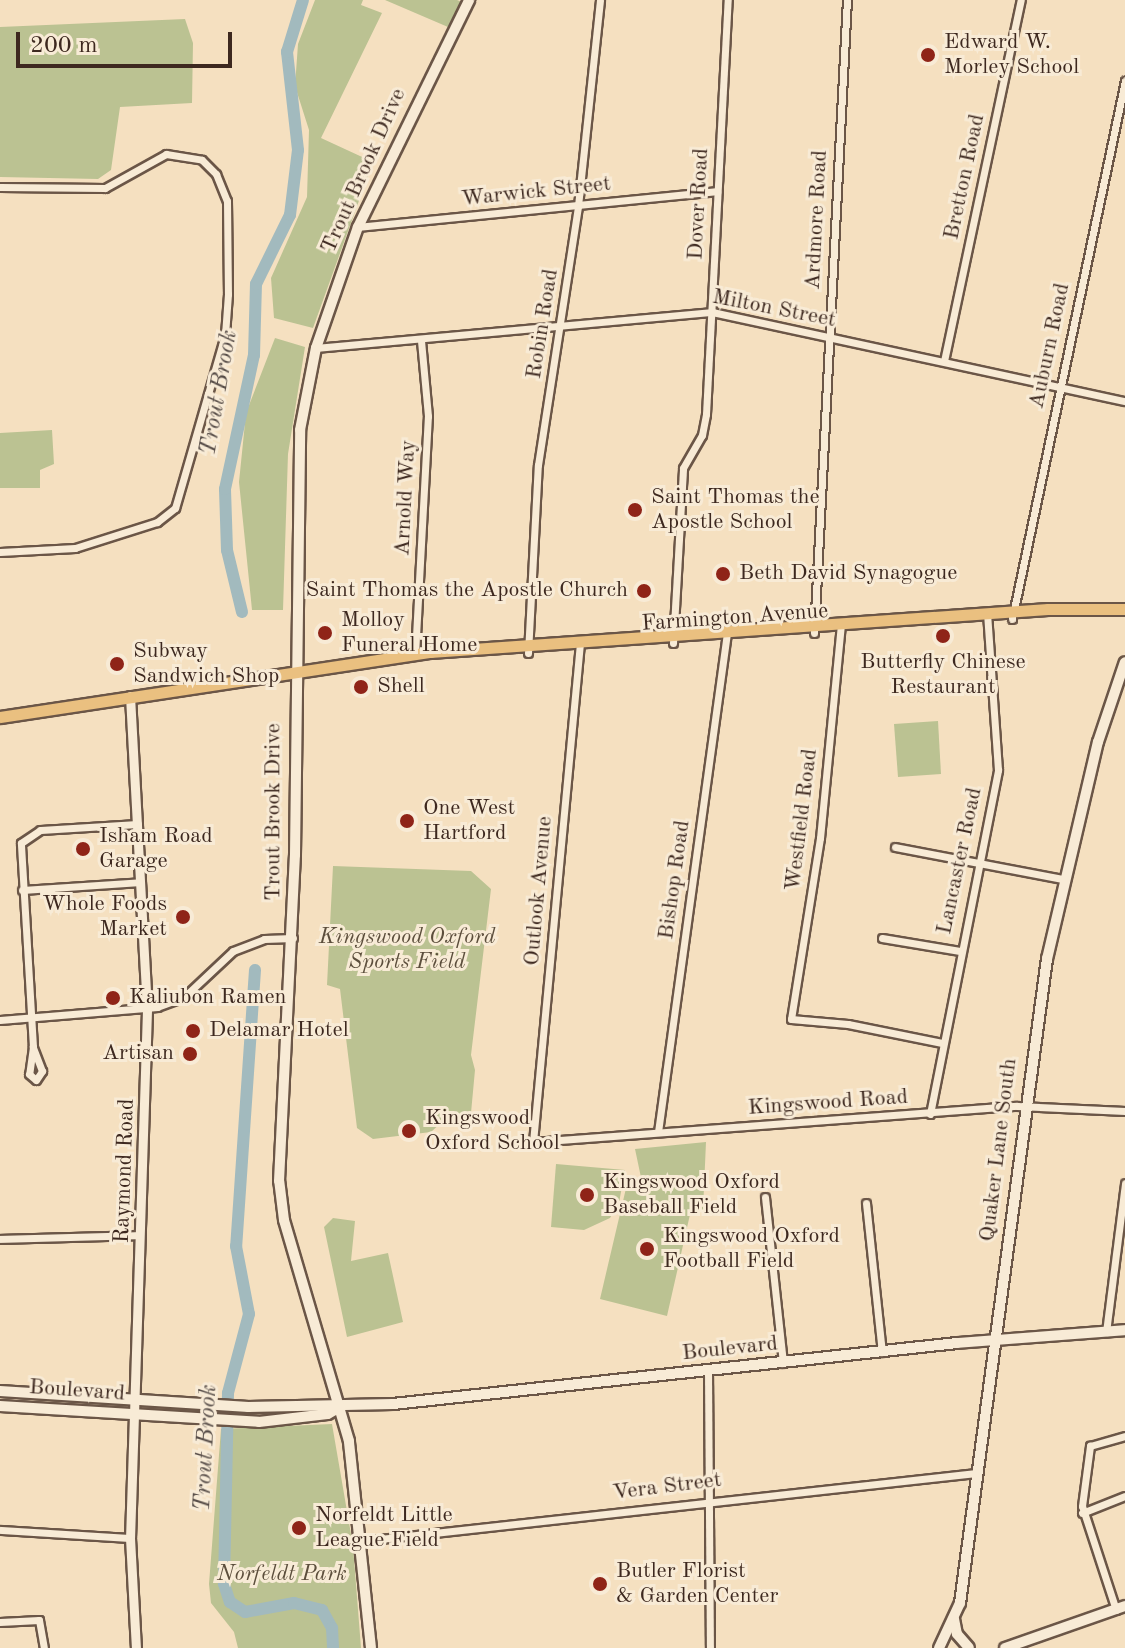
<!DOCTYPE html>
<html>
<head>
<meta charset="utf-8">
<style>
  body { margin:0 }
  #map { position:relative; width:1125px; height:1648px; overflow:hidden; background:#f5e0c0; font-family:"Old Standard TT",serif }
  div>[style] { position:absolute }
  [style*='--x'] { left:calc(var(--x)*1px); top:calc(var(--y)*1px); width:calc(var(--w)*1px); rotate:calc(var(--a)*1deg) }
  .green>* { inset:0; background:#bbc292 }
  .river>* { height:12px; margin:-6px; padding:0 6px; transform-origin:6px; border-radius:6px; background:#a2babe }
  .roads { filter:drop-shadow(2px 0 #6b5647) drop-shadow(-2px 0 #6b5647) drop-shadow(0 2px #6b5647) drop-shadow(0 -2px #6b5647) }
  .minor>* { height:7px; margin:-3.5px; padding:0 3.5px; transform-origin:3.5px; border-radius:3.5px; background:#f8ebd6 }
  .tertiary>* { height:9px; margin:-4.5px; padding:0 4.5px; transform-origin:4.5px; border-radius:4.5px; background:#f8ebd6 }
  .secondary>* { height:10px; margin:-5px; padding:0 5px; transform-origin:5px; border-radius:5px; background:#f8ebd6 }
  .primary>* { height:11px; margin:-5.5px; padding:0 5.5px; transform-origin:5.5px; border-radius:5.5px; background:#eac080 }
  .dots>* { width:22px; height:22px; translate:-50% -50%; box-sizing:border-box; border:4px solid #f8ebd6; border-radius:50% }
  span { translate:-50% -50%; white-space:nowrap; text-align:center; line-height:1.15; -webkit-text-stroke:6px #f8ebd6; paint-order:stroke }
  .poi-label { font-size:22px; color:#3d281f }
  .left { translate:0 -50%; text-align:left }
  .right { translate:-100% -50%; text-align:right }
  .street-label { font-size:22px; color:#3d281f }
  .park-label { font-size:22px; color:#5c4e3c; font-style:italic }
  .water-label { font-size:24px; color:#564c47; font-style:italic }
  .scale { position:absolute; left:16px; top:32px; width:216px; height:36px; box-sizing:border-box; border:4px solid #3d281f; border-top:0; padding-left:10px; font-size:24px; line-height:28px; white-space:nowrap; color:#3d281f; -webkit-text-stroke:6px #f8ebd6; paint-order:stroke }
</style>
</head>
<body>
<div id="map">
  <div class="green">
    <div style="clip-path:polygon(315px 0,363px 0,361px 5px,382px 13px,321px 138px,373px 162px,313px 328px,274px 318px,271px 278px,307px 197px,309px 130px,295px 86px,298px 44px)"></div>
    <div style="clip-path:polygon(385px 0,457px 0,462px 2px,448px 27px)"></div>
    <div style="clip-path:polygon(185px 19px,193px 43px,192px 103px,120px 107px,111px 170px,98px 179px,0 177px,0 27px)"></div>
    <div style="clip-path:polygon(275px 338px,305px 347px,288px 454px,283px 610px,252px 610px,239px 482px,246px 413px)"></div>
    <div style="clip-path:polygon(52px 430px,54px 464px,40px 470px,40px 488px,0 488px,0 433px)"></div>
    <div style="clip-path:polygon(938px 721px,941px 774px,898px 777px,894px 724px)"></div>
    <div style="clip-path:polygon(333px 866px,471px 871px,491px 889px,471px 1055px,475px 1070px,471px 1113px,462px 1114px,460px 1122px,444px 1120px,431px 1132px,373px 1139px,357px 1128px,340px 989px,327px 985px)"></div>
    <div style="clip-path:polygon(706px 1142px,703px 1210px,691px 1210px,667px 1316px,600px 1299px,627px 1184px,643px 1187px,635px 1149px)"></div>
    <div style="clip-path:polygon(556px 1164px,625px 1170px,619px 1203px,610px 1218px,584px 1230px,551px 1227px)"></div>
    <div style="clip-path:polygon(333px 1218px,355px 1221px,351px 1261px,388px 1253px,403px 1322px,347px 1337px,324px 1227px)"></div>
    <div style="clip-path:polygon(332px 1424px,353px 1546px,361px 1648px,238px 1648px,234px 1632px,211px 1603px,209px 1584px,221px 1429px)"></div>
  </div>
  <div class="river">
    <div style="--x:242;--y:612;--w:64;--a:-103.6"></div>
    <div style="--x:227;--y:550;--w:61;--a:-91.9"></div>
    <div style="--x:225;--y:489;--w:137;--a:-77.8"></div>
    <div style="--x:254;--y:355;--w:71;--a:-88.4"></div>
    <div style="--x:256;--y:284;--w:77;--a:-63.8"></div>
    <div style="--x:290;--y:215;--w:65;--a:-83"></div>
    <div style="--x:298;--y:150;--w:99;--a:-96.4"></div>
    <div style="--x:287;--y:52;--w:54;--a:-72.9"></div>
    <div style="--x:255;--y:970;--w:277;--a:93.9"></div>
    <div style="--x:236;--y:1246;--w:69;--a:79.2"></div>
    <div style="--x:249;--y:1314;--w:82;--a:104.9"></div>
    <div style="--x:228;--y:1393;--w:191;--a:91.2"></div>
    <div style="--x:224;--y:1584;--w:19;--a:72"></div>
    <div style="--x:230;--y:1602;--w:18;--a:34"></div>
    <div style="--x:245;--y:1612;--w:50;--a:-10.4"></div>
    <div style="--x:294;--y:1603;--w:29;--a:14"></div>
    <div style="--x:322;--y:1610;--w:21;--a:61"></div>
    <div style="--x:332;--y:1628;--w:20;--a:87"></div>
  </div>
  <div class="roads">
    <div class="minor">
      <div style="--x:0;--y:187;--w:105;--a:0.5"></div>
      <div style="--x:105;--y:188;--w:70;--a:-29.1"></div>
      <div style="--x:166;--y:154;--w:36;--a:9"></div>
      <div style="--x:202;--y:160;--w:20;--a:45"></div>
      <div style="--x:216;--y:174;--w:29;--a:68"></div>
      <div style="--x:227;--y:201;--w:93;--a:89.4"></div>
      <div style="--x:228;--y:294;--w:41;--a:94.2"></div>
      <div style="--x:225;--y:335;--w:180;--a:106.1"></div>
      <div style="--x:175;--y:508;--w:23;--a:142"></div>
      <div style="--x:157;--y:522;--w:86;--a:162.4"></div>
      <div style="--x:75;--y:548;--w:75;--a:176.9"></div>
      <div style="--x:358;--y:227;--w:361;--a:-5.7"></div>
      <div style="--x:316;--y:348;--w:398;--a:-5.2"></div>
      <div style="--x:712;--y:312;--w:422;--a:12.2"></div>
      <div style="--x:944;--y:361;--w:369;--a:-78"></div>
      <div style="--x:1012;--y:619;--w:550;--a:-78.14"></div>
      <div style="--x:841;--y:624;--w:215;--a:95.6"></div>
      <div style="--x:820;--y:838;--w:183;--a:99.1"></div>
      <div style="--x:791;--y:1019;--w:57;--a:5"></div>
      <div style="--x:848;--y:1024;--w:96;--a:11.4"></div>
      <div style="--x:814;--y:633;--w:634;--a:-87.02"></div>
      <div style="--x:580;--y:643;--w:501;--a:95.38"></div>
      <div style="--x:533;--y:1142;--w:485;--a:-4.3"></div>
      <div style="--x:1017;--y:1106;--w:108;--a:2.7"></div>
      <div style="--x:673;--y:643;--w:175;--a:-86.7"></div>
      <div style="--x:683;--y:468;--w:38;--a:-60"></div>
      <div style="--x:702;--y:435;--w:21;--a:-79"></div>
      <div style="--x:706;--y:414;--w:415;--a:-87"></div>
      <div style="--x:528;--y:653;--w:188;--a:-87"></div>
      <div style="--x:538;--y:465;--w:262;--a:-81.2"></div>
      <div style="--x:578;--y:206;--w:207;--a:-83.9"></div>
      <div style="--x:415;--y:655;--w:239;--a:-86.9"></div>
      <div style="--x:428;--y:416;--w:75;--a:-95.3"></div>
      <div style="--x:895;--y:847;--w:171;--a:10.8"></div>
      <div style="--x:22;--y:890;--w:119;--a:-3.8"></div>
      <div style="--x:882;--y:938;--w:79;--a:9.5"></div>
      <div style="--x:0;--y:1020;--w:158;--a:-4.7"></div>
      <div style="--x:157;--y:1007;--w:29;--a:-20"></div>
      <div style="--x:184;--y:997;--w:67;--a:-43.2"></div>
      <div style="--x:233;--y:951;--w:33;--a:-21"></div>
      <div style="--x:264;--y:939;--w:29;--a:-2"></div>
      <div style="--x:33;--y:1047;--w:27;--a:98"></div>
      <div style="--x:29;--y:1074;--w:9;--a:41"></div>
      <div style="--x:36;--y:1080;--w:11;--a:-56"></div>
      <div style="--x:42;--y:1071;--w:26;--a:-111"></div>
      <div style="--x:33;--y:1047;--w:204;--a:-93.4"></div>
      <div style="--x:21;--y:843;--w:23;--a:-34"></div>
      <div style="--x:40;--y:830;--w:98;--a:-3.5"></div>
      <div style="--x:930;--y:1114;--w:351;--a:-78.8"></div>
      <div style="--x:998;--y:770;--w:156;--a:-94"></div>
      <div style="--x:658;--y:1132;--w:504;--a:-82.13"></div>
      <div style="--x:765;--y:1197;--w:167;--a:83.8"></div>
      <div style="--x:866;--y:1203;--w:150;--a:83.9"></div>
      <div style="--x:0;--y:1239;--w:140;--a:-1.6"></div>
      <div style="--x:1106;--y:1332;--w:150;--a:-82.7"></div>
      <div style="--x:708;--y:1371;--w:277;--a:89.6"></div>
      <div style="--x:1082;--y:1513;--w:46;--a:-21.6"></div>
      <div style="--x:0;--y:1530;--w:130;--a:3.5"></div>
      <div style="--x:362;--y:1541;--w:618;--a:-6.32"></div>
      <div style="--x:1116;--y:1610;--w:109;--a:-108.1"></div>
      <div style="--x:1082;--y:1506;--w:61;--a:-82.4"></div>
      <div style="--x:1090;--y:1446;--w:36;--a:-16"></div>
      <div style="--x:0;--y:1622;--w:39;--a:-3"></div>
      <div style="--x:39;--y:1620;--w:28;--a:80"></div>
    </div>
    <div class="tertiary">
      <div style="--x:130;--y:696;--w:314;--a:86.9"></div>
      <div style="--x:147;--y:1010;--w:528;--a:91.84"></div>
      <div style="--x:130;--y:1538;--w:110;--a:86.9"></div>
    </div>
    <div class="secondary">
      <div style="--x:0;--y:1391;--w:249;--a:3.7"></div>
      <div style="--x:248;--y:1407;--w:145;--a:-1.2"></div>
      <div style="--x:393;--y:1404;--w:567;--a:-6.17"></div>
      <div style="--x:957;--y:1343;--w:169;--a:-4.4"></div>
      <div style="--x:0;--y:1406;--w:259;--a:3.5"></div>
      <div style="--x:259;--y:1422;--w:69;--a:-6.6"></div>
      <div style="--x:328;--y:1414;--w:14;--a:-30"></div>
      <div style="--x:954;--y:1619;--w:15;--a:79"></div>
      <div style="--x:957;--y:1634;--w:18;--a:49"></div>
      <div style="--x:371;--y:1648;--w:208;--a:-96.1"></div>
      <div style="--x:349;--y:1441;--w:230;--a:-106.4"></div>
      <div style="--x:284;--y:1220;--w:39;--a:-97"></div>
      <div style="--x:279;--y:1181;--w:326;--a:-87.2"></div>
      <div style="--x:295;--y:855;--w:425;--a:-89.3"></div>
      <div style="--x:300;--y:430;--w:84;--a:-79"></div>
      <div style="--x:316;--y:348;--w:128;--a:-70.9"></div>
      <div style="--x:358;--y:227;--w:253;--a:-63.9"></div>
      <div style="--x:939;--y:1648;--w:50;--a:-65"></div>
      <div style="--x:960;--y:1603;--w:650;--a:-82.31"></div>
      <div style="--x:1047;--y:959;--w:223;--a:-76.8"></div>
      <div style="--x:1098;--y:742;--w:84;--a:-71.4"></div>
      <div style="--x:1005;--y:1648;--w:127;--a:-19.3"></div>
    </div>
    <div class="primary">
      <div style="--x:0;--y:717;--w:435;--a:-8.6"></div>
      <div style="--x:430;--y:652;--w:619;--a:-3.98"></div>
      <div style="--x:1048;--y:609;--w:77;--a:0"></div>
    </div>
  </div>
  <div class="dots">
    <div style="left:928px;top:55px;background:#8f2418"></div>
    <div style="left:635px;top:510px;background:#8f2418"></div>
    <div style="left:723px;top:574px;background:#8f2418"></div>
    <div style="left:644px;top:591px;background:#8f2418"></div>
    <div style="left:325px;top:633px;background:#8f2418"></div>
    <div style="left:943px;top:636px;background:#8f2418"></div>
    <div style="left:117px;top:664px;background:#8f2418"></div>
    <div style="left:361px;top:687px;background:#8f2418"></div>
    <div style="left:407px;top:821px;background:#8f2418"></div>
    <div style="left:83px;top:849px;background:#8f2418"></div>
    <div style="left:183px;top:917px;background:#8f2418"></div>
    <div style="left:113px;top:998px;background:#8f2418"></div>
    <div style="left:193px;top:1031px;background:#8f2418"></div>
    <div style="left:190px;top:1054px;background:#8f2418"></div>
    <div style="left:409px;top:1131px;background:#8f2418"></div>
    <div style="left:587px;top:1195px;background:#8f2418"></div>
    <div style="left:647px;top:1249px;background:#8f2418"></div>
    <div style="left:299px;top:1528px;background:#8f2418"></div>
    <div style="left:600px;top:1584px;background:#8f2418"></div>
  </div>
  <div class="poi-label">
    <span class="left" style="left:944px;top:55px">Edward W.<br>Morley School</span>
    <span class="left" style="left:651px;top:510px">Saint Thomas the<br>Apostle School</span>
    <span class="left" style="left:739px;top:574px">Beth David Synagogue</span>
    <span class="right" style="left:628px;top:591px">Saint Thomas the Apostle Church</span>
    <span class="left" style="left:341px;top:633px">Molloy<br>Funeral Home</span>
    <span class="left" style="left:133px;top:664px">Subway<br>Sandwich Shop</span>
    <span style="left:943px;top:675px">Butterfly Chinese<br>Restaurant</span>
    <span class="left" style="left:377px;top:687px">Shell</span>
    <span class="left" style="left:423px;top:821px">One West<br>Hartford</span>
    <span class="left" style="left:99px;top:849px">Isham Road<br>Garage</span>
    <span class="right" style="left:167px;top:917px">Whole Foods<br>Market</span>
    <span class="left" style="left:129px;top:998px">Kaliubon Ramen</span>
    <span class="left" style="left:209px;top:1031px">Delamar Hotel</span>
    <span class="right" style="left:174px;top:1054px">Artisan</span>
    <span class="left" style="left:425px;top:1131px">Kingswood<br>Oxford School</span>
    <span class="left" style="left:603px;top:1195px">Kingswood Oxford<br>Baseball Field</span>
    <span class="left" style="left:663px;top:1249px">Kingswood Oxford<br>Football Field</span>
    <span class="left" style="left:315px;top:1528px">Norfeldt Little<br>League Field</span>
    <span class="left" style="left:616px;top:1584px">Butler Florist<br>&amp; Garden Center</span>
  </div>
  <div class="street-label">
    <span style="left:364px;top:171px;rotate:-66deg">Trout Brook Drive</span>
    <span style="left:965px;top:177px;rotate:-78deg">Bretton Road</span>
    <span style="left:536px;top:192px;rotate:-6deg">Warwick Street</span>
    <span style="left:699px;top:204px;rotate:-87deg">Dover Road</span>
    <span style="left:817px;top:220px;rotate:-87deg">Ardmore Road</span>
    <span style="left:774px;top:309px;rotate:11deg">Milton Street</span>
    <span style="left:543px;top:324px;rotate:-81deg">Robin Road</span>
    <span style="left:1050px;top:346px;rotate:-78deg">Auburn Road</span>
    <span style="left:406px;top:498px;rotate:-87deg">Arnold Way</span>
    <span style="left:735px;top:618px;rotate:-4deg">Farmington Avenue</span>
    <span style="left:274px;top:812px;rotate:-90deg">Trout Brook Drive</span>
    <span style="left:802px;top:820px;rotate:-83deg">Westfield Road</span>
    <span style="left:960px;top:861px;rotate:-78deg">Lancaster Road</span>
    <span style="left:675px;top:880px;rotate:-82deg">Bishop Road</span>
    <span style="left:539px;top:891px;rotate:-85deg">Outlook Avenue</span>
    <span style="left:828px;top:1103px;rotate:-4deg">Kingswood Road</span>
    <span style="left:999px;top:1150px;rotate:-83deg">Quaker Lane South</span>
    <span style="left:125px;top:1171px;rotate:-88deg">Raymond Road</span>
    <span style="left:730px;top:1349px;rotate:-6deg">Boulevard</span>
    <span style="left:77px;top:1391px;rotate:4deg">Boulevard</span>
    <span style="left:667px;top:1487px;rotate:-7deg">Vera Street</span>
  </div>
  <div class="park-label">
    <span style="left:407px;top:950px">Kingswood Oxford<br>Sports Field</span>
    <span style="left:282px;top:1575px">Norfeldt Park</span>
  </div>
  <div class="water-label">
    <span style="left:220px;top:393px;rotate:-80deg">Trout Brook</span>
    <span style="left:207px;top:1448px;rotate:-87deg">Trout Brook</span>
  </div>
  <div class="scale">200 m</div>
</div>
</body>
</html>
